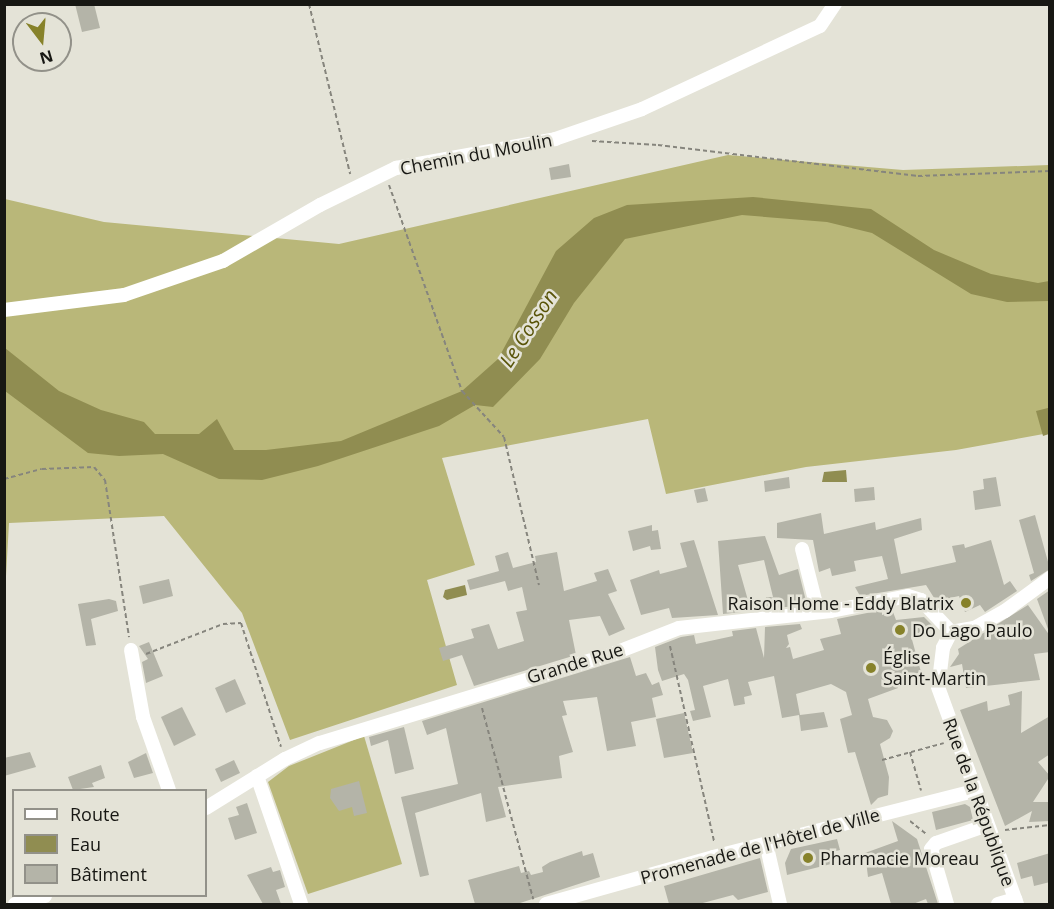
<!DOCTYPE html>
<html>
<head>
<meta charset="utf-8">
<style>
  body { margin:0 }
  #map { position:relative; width:1054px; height:909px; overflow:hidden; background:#e4e3d7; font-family:"Open Sans",sans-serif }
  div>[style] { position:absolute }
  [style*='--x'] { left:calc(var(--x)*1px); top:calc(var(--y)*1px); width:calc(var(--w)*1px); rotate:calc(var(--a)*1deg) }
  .forest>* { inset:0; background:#b9b779 }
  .water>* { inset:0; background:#908d51 }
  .building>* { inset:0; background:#b4b4a8 }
  .path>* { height:2px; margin-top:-1px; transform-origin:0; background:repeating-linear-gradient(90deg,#86857d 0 4.5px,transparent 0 7.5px) }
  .minor>* { height:14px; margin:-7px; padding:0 7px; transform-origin:7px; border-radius:7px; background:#fff }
  .dots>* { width:16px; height:16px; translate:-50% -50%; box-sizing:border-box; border:3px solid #e4e3d7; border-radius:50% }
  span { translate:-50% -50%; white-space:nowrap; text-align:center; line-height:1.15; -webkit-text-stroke:5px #e4e3d7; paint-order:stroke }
  .street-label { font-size:18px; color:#171713 }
  .poi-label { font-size:18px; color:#171713 }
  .right { translate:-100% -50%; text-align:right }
  .left { translate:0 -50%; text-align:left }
  .water-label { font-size:20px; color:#585307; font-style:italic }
  .frame { position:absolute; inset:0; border:6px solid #171713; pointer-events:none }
  .legend { position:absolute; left:12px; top:789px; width:195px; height:108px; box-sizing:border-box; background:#e4e3d7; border:2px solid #929189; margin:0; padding:8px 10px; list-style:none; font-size:18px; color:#171713 }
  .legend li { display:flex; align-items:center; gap:12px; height:30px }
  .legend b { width:30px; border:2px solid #929189 }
  .north { position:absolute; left:12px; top:12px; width:60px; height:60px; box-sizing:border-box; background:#e4e3d7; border:2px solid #929189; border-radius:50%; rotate:164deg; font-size:16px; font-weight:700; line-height:24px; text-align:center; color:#171713 }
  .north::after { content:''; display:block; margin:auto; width:21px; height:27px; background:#87822a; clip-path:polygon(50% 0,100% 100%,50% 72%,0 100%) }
</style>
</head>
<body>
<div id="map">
  <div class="forest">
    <div style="clip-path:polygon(728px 155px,903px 170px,1049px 165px,1049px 433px,956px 450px,806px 467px,666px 494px,648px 419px,442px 458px,475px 565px,427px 580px,457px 685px,290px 740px,242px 613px,164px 516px,9px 523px,5px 594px,5px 199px,104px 222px,339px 244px)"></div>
    <div style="clip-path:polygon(364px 736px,402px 864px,308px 894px,268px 782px,289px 766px)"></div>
  </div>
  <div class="water">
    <div style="clip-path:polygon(753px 197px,871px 209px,934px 250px,991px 274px,1038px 283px,1049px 281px,1049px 301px,1007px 302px,971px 294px,872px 233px,827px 222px,742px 215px,625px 239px,574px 303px,540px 359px,493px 407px,475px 405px,439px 426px,318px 466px,262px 480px,219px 479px,163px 454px,119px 456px,88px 453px,5px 391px,5px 348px,59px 391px,101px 410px,144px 422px,155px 434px,199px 434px,217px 419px,234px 450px,266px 450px,341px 441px,462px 391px,498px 359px,556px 251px,594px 218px,627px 205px)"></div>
    <div style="clip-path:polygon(1048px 408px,1049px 434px,1043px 436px,1036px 411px)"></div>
    <div style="clip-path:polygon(846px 470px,847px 482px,822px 482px,824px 472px)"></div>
    <div style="clip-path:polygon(465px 585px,467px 595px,447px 600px,443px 597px,445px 590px)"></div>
  </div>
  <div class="building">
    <div style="clip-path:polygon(75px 4px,94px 4px,100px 28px,82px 32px)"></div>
    <div style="clip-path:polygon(569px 164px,571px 177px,551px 180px,549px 168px)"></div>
    <div style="clip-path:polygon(789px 477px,790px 488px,765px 492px,764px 481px)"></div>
    <div style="clip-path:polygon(996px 477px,1001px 506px,975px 510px,973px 491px,984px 489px,983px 479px)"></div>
    <div style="clip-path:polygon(874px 487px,875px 500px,855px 502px,854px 489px)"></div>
    <div style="clip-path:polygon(705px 488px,708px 501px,697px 503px,694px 490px)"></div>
    <div style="clip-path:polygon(821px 513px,824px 534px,875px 522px,876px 530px,921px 518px,922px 530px,894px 539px,901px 574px,956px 562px,952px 546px,964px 544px,965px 548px,991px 540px,1004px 585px,1010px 581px,1017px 591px,985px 612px,980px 605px,965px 612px,959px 596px,936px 601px,926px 585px,860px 596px,855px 587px,888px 579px,882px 556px,854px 561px,856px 571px,832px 576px,830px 568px,819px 572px,813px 540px,777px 538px,777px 523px)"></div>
    <div style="clip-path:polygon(1035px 515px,1050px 569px,1031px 581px,1029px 575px,1034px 573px,1019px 520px)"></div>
    <div style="clip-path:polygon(652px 525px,652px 531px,658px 530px,661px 549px,651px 550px,650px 546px,633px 551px,628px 531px)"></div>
    <div style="clip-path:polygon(765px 536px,779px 575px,798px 569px,807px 605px,765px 609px,766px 597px,773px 597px,764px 560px,738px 565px,751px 611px,723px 614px,718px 541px)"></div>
    <div style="clip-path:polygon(694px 540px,718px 615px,672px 618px,669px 608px,641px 615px,630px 580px,659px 570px,660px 574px,687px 567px,680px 543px)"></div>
    <div style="clip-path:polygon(508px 552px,513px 568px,536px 562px,535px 556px,557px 552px,564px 591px,597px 581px,594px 573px,608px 569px,617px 591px,608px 594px,625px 629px,609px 636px,600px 616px,569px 620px,576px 655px,474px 686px,462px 655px,443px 661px,439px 648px,474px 638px,471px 629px,489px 624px,498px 649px,524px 641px,516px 612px,527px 610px,522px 587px,508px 591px,505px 581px,470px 590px,467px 580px,499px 571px,495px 556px)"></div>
    <div style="clip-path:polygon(169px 579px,173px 596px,143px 604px,139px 586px)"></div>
    <div style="clip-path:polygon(1050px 590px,1050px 629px,1048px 629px,1037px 599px)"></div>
    <div style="clip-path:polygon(109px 599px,116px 601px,118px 611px,91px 619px,96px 645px,86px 646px,78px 604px)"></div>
    <div style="clip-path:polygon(1028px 605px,1050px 636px,1050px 652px,1034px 654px,1040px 680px,966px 688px,962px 664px,950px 667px,959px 654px,958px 649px)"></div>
    <div style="clip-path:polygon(882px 610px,882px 615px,893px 612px,896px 620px,924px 617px,935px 628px,911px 636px,921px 672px,897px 682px,898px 688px,868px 699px,873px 717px,887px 720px,893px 731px,890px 738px,880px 744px,889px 777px,888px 795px,878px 798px,871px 805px,855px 752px,848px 753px,840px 719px,852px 715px,846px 692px,831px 684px,796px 694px,800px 715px,824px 712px,828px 727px,801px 731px,799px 715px,782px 718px,774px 676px,748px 682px,752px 695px,744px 697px,745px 704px,734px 706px,728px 679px,703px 686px,711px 717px,693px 721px,690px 711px,695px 710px,688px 680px,684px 674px,662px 681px,658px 670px,655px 647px,681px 637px,694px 635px,696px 644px,733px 636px,732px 631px,756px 628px,764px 658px,765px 627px,800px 624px,802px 629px,787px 635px,789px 644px,786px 648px,790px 647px,793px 659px,824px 650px,820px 639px,841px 634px,837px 619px)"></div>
    <div style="clip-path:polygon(149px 642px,163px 676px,146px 683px,142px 662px,148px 659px,139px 646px)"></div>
    <div style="clip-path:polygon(630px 657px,636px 676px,646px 673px,652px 685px,659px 682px,663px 695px,652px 698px,656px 717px,631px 722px,636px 746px,607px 751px,597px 697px,563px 701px,567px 715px,562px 716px,573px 752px,559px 756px,562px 778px,498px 787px,506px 817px,486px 822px,481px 793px,415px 813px,429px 875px,420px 877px,401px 797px,458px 784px,446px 728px,427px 735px,422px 721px)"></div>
    <div style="clip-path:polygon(235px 679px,246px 704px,226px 713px,215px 688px)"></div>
    <div style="clip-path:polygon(1022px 691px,1021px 733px,1050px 716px,1050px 754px,1038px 762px,1050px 776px,1033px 802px,1048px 802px,1050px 821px,1029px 822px,1032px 811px,1005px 826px,960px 710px,987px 701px,988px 711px,1010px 705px,1008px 695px)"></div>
    <div style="clip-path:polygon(182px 707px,196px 735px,174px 746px,161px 717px)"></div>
    <div style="clip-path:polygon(684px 713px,693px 753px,664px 758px,656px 719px)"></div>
    <div style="clip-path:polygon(404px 727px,414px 769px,395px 774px,388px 740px,371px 746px,369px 737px)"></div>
    <div style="clip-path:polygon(30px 752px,36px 767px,4px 776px,4px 758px)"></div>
    <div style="clip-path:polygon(146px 753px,153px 773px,134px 778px,128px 762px)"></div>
    <div style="clip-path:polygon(234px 760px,240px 773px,221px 782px,215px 769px)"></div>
    <div style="clip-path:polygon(101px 765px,105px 778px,92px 783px,94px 787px,73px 790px,68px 777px)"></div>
    <div style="clip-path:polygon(359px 781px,367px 813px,354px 816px,352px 807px,339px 811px,330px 798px,331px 789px)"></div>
    <div style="clip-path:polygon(247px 803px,257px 833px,235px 840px,228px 818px,239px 815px,236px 807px)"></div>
    <div style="clip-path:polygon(965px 804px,970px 807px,973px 820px,936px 830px,932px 812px)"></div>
    <div style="clip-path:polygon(892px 821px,917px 839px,938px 904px,928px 904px,926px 899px,913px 904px,891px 904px,882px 873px,868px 877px,865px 853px,898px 841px)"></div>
    <div style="clip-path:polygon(837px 839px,840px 850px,828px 853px,831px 864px,787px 875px,785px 863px,791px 849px)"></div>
    <div style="clip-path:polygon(582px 851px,583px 856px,593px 853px,600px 877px,517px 904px,475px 904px,468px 880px,519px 866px,521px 873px,529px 871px,531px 875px,543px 872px,542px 867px,550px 862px)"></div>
    <div style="clip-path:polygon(1050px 853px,1050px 882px,1034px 886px,1032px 876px,1021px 879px,1017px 863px)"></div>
    <div style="clip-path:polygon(760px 858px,768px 892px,738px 900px,733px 895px,699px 904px,669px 904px,664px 886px)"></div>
    <div style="clip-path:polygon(271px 867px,273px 872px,280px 870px,285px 887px,276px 890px,281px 904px,263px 904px,247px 875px)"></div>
  </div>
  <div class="path">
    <div style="--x:309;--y:4;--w:175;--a:76.4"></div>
    <div style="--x:592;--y:141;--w:66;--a:3.5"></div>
    <div style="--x:658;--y:145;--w:262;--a:6.8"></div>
    <div style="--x:918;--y:176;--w:132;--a:-2.2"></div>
    <div style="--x:389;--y:185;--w:219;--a:70.5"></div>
    <div style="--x:462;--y:391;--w:62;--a:47.6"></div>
    <div style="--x:504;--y:437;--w:152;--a:76.7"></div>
    <div style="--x:4;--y:479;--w:39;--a:-15"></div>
    <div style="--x:42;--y:469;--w:52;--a:-2.2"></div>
    <div style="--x:94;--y:467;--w:17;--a:50"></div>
    <div style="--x:105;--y:480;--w:159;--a:81.3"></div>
    <div style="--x:670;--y:646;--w:201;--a:77.3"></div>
    <div style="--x:146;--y:654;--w:83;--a:-21.3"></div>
    <div style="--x:223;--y:624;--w:18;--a:-3"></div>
    <div style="--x:241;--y:623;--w:130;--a:72.1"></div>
    <div style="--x:482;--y:708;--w:198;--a:75"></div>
    <div style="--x:910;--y:752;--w:40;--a:74"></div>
    <div style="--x:882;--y:760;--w:64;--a:-15.3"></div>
    <div style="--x:910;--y:821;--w:22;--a:39"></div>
    <div style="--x:1005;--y:830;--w:45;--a:-6.3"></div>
  </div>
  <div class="minor">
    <div style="--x:4;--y:310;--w:121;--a:-7.1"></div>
    <div style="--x:124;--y:295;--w:105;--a:-19"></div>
    <div style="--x:223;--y:261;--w:112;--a:-30"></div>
    <div style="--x:320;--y:205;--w:85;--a:-26"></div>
    <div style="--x:396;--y:168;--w:162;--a:-10.3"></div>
    <div style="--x:555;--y:139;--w:92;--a:-19"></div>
    <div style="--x:642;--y:109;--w:196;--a:-25"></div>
    <div style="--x:820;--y:26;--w:27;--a:-56"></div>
    <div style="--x:802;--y:549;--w:65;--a:75.7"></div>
    <div style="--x:951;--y:632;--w:18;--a:117"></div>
    <div style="--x:943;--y:648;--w:39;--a:97"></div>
    <div style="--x:938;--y:687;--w:231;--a:70"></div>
    <div style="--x:951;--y:632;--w:23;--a:-10"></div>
    <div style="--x:974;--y:628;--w:35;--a:-29"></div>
    <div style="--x:1005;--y:611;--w:56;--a:-36.3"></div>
    <div style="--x:131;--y:650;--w:68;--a:79.8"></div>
    <div style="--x:143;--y:717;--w:77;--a:70.4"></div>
    <div style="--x:257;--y:776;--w:135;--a:71"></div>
    <div style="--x:206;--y:808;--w:93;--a:-31.8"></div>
    <div style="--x:285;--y:759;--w:38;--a:-25"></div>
    <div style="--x:320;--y:743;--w:314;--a:-17"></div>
    <div style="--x:620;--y:651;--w:63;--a:-21.3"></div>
    <div style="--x:679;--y:628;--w:153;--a:-6.4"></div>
    <div style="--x:831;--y:611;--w:78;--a:-11"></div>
    <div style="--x:908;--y:596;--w:14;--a:17"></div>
    <div style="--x:921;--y:600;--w:44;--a:46.8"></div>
    <div style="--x:766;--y:843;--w:63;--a:77.1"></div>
    <div style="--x:15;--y:904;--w:31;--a:-15"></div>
    <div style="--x:546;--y:904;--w:173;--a:-15.7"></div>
    <div style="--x:713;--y:857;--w:269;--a:-14.2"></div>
    <div style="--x:947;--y:904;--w:57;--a:-106.2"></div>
    <div style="--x:931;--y:849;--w:8;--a:-50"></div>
    <div style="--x:936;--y:843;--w:54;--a:-19.4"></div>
    <div style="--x:998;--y:904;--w:18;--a:-16"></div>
  </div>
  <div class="dots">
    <div style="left:966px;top:603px;background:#87822a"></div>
    <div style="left:900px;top:630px;background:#87822a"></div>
    <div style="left:871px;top:668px;background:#87822a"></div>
    <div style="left:808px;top:858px;background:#87822a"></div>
  </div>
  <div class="street-label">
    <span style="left:476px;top:154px;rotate:-11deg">Chemin du Moulin</span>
    <span style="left:575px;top:663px;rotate:-17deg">Grande Rue</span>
    <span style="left:979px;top:802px;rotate:70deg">Rue de la République</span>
    <span style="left:760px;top:846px;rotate:-15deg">Promenade de l'Hôtel de Ville</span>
  </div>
  <div class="poi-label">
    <span class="right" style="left:954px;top:603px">Raison Home - Eddy Blatrix</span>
    <span class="left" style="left:912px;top:630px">Do Lago Paulo</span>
    <span class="left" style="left:883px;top:668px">Église<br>Saint-Martin</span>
    <span class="left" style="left:820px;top:858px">Pharmacie Moreau</span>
  </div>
  <div class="water-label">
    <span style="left:528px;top:328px;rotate:-57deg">Le Cosson</span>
  </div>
  <div class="frame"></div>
  <ul class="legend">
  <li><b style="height:8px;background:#fff"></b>Route</li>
  <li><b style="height:16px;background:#908d51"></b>Eau</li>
  <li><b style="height:16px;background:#b4b4a8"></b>Bâtiment</li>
  </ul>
  <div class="north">N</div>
</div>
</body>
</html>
